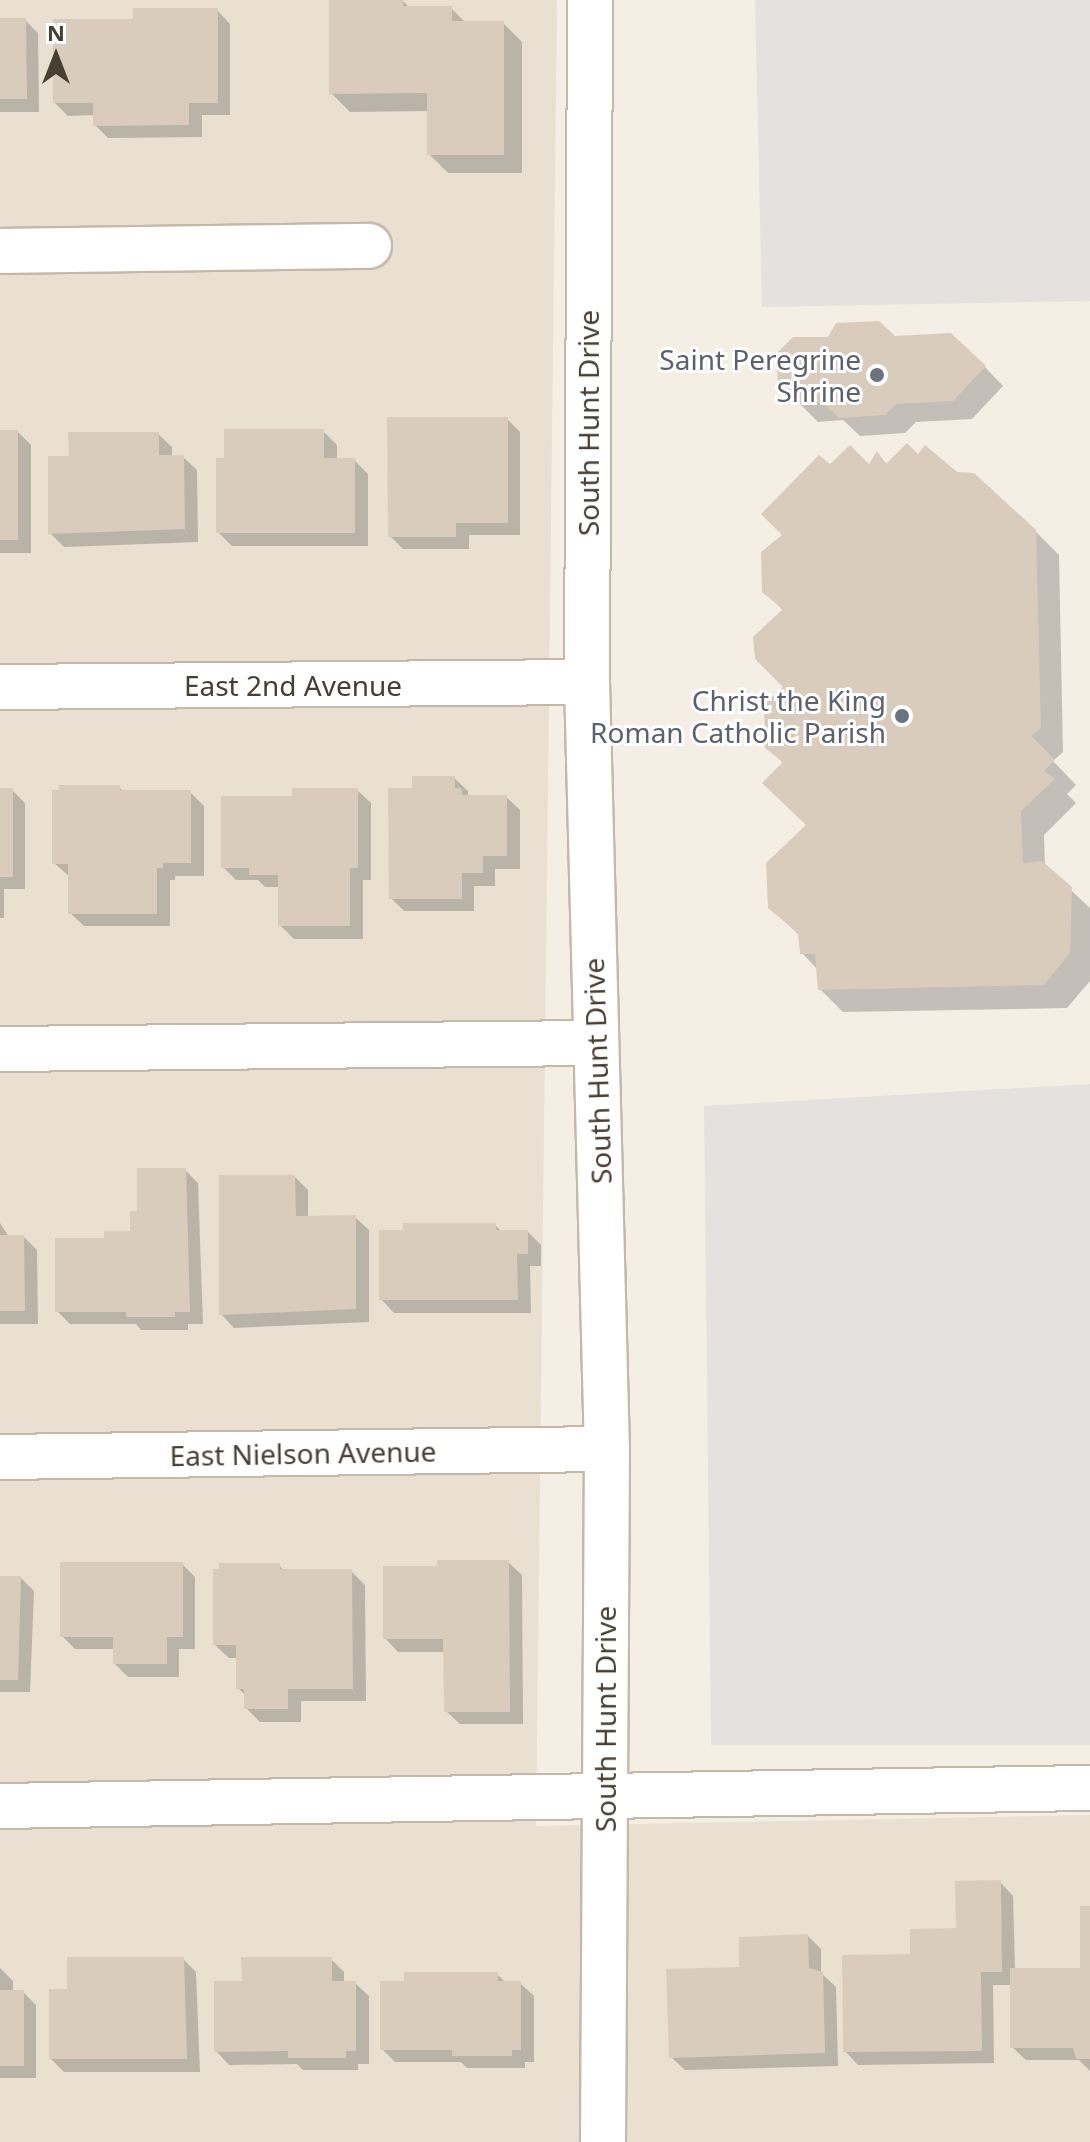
<!DOCTYPE html>
<html>
<head>
<meta charset="utf-8">
<style>
  body { margin:0 }
  #map { position:relative; width:1090px; height:2142px; overflow:hidden; background:#f4eee5; font-family:"Noto Sans",sans-serif }
  div>[style] { position:absolute }
  [style*='--x'] { left:calc(var(--x)*1px); top:calc(var(--y)*1px); width:calc(var(--w)*1px); rotate:calc(var(--a)*1deg) }
  .residential>* { inset:0; background:#e9e0d2 }
  .parking>* { inset:0; background:#e4e1de }
  .shadow>* { inset:0; background:#0003 }
  .building>* { inset:0; background:#daccbc }
  .roads { filter:drop-shadow(2px 0 #c4b8a9) drop-shadow(-2px 0 #c4b8a9) drop-shadow(0 2px #c4b8a9) drop-shadow(0 -2px #c4b8a9) }
  .minor>* { height:44px; margin:-22px; padding:0 22px; transform-origin:22px; border-radius:22px; background:#fff }
  .dots>* { width:22px; height:22px; translate:-50% -50%; box-sizing:border-box; border:4px solid #fff; border-radius:50% }
  span { translate:-50% -50%; white-space:nowrap; text-align:center; line-height:1.15; -webkit-text-stroke:6px #fff; paint-order:stroke }
  .worship-label { font-size:28px; color:#5b616d }
  .right { translate:-100% -50%; text-align:right }
  .street-label { font-size:28px; color:#473e34 }
  .north { position:absolute; left:16px; top:16px; width:80px; height:80px; -webkit-text-stroke:6px #fff; paint-order:stroke; rotate:0deg; font-size:22px; font-weight:700; line-height:32px; text-align:center; color:#473e34 }
  .north::after { content:''; display:block; margin:auto; width:28px; height:36px; background:#473e34; clip-path:polygon(50% 0,100% 100%,50% 72%,0 100%) }
</style>
</head>
<body>
<div id="map">
  <div class="residential">
    <div style="clip-path:polygon(0 0,557px 0,536px 1826px,1090px 1815px,1090px 2142px,0 2142px)"></div>
  </div>
  <div class="parking">
    <div style="clip-path:polygon(755px 0,1090px 0,1090px 301px,762px 307px)"></div>
    <div style="clip-path:polygon(1090px 1084px,1090px 1745px,711px 1745px,704px 1106px)"></div>
  </div>
  <div class="shadow">
    <div style="clip-path:polygon(403px 1px,410px 8px,451px 8px,466px 23px,503px 23px,522px 42px,522px 173px,448px 173px,429px 154px,429px 111px,350px 112px,331px 93px)"></div>
    <div style="clip-path:polygon(217px 10px,230px 24px,230px 115px,202px 115px,202px 137px,108px 138px,95px 125px,95px 115px,68px 116px,55px 103px,135px 21px)"></div>
    <div style="clip-path:polygon(0 20px,25px 20px,38px 33px,39px 112px,0 112px)"></div>
    <div style="clip-path:polygon(894px 339px,985px 367px,1003px 386px,972px 419px,916px 422px,905px 433px,860px 436px,843px 420px,818px 422px,780px 384px)"></div>
    <div style="clip-path:polygon(507px 419px,520px 432px,520px 535px,469px 535px,469px 549px,403px 549px,390px 536px)"></div>
    <div style="clip-path:polygon(323px 431px,337px 445px,337px 460px,354px 460px,368px 474px,368px 546px,232px 546px,218px 532px)"></div>
    <div style="clip-path:polygon(0 432px,18px 432px,31px 445px,31px 553px,0 553px)"></div>
    <div style="clip-path:polygon(158px 434px,172px 447px,172px 457px,183px 457px,197px 470px,198px 542px,64px 547px,50px 533px,71px 458px)"></div>
    <div style="clip-path:polygon(877px 454px,888px 465px,918px 457px,1035px 531px,1059px 555px,1063px 752px,1053px 761px,1076px 785px,1067px 794px,1076px 803px,1044px 835px,1045px 866px,1090px 908px,1090px 981px,1067px 1008px,843px 1012px,820px 989px,818px 970px,802px 953px,800px 936px,770px 907px,809px 826px,784px 764px,767px 747px,786px 687px,784px 611px,764px 592px,785px 535px,830px 466px,869px 467px)"></div>
    <div style="clip-path:polygon(454px 778px,468px 791px,468px 797px,506px 797px,520px 810px,520px 869px,495px 869px,495px 886px,474px 886px,474px 911px,404px 911px,391px 898px,414px 790px)"></div>
    <div style="clip-path:polygon(119px 787px,124px 792px,190px 792px,204px 806px,204px 876px,175px 876px,175px 880px,170px 880px,170px 926px,84px 926px,70px 913px,70px 877px,54px 863px)"></div>
    <div style="clip-path:polygon(0 790px,12px 790px,25px 803px,25px 889px,4px 889px,4px 918px,0 918px)"></div>
    <div style="clip-path:polygon(357px 790px,371px 803px,371px 880px,363px 880px,363px 939px,294px 939px,280px 925px,280px 887px,265px 887px,258px 880px,236px 880px,223px 867px,294px 798px)"></div>
    <div style="clip-path:polygon(185px 1170px,198px 1183px,203px 1324px,188px 1324px,188px 1330px,141px 1330px,136px 1324px,70px 1324px,57px 1311px,106px 1240px,132px 1233px,139px 1213px)"></div>
    <div style="clip-path:polygon(295px 1177px,308px 1190px,308px 1217px,355px 1217px,369px 1230px,369px 1322px,234px 1328px,221px 1314px)"></div>
    <div style="clip-path:polygon(0 1223px,9px 1237px,24px 1237px,37px 1250px,38px 1324px,0 1324px)"></div>
    <div style="clip-path:polygon(495px 1225px,502px 1232px,528px 1232px,541px 1245px,541px 1266px,530px 1266px,531px 1313px,394px 1313px,381px 1299px)"></div>
    <div style="clip-path:polygon(508px 1562px,522px 1575px,523px 1724px,460px 1724px,446px 1711px,446px 1652px,398px 1652px,385px 1638px,439px 1568px)"></div>
    <div style="clip-path:polygon(182px 1564px,195px 1577px,195px 1649px,179px 1649px,179px 1677px,128px 1677px,114px 1663px,114px 1649px,75px 1649px,62px 1636px)"></div>
    <div style="clip-path:polygon(279px 1565px,285px 1572px,352px 1572px,365px 1585px,366px 1701px,301px 1701px,301px 1722px,260px 1722px,246px 1708px,246px 1696px,238px 1688px,238px 1658px,229px 1658px,215px 1645px)"></div>
    <div style="clip-path:polygon(0 1578px,21px 1578px,34px 1591px,30px 1692px,0 1692px)"></div>
    <div style="clip-path:polygon(1000px 1882px,1013px 1896px,1015px 1970px,1082px 1970px,1090px 1908px,1090px 2071px,1079px 2060px,1026px 2060px,1012px 2047px,1012px 1985px,993px 1985px,994px 2063px,858px 2065px,845px 2051px,912px 1956px,958px 1930px)"></div>
    <div style="clip-path:polygon(808px 1936px,821px 1949px,821px 1973px,836px 1987px,838px 2066px,685px 2070px,671px 2057px,742px 1969px)"></div>
    <div style="clip-path:polygon(183px 1959px,196px 1972px,200px 2072px,64px 2072px,51px 2059px,69px 1991px)"></div>
    <div style="clip-path:polygon(331px 1959px,344px 1972px,344px 1983px,355px 1983px,369px 1996px,369px 2064px,358px 2064px,358px 2070px,303px 2070px,297px 2064px,229px 2065px,216px 2051px,244px 1983px)"></div>
    <div style="clip-path:polygon(0 1968px,13px 1981px,13px 1992px,23px 1992px,36px 2005px,36px 2078px,0 2078px)"></div>
    <div style="clip-path:polygon(497px 1974px,506px 1983px,520px 1983px,534px 1996px,534px 2062px,525px 2062px,525px 2068px,467px 2068px,461px 2062px,395px 2062px,382px 2049px)"></div>
  </div>
  <div class="building">
    <div style="clip-path:polygon(329px 0,403px 0,403px 6px,452px 6px,452px 21px,504px 21px,504px 155px,427px 155px,427px 93px,329px 94px)"></div>
    <div style="clip-path:polygon(133px 8px,218px 8px,218px 103px,189px 103px,189px 125px,93px 126px,93px 103px,53px 103px,53px 19px,133px 19px)"></div>
    <div style="clip-path:polygon(0 18px,26px 18px,27px 99px,0 99px)"></div>
    <div style="clip-path:polygon(879px 321px,895px 336px,951px 333px,986px 366px,953px 401px,896px 404px,885px 415px,839px 418px,822px 402px,797px 404px,778px 385px,776px 354px,793px 337px,828px 337px,836px 323px)"></div>
    <div style="clip-path:polygon(387px 417px,508px 417px,508px 523px,456px 523px,456px 537px,388px 537px)"></div>
    <div style="clip-path:polygon(224px 429px,324px 429px,324px 458px,355px 458px,355px 533px,216px 533px,216px 458px,224px 458px)"></div>
    <div style="clip-path:polygon(0 430px,18px 430px,18px 540px,0 540px)"></div>
    <div style="clip-path:polygon(68px 432px,159px 432px,159px 455px,184px 455px,185px 529px,48px 534px,48px 456px,69px 456px)"></div>
    <div style="clip-path:polygon(907px 443px,918px 454px,925px 445px,957px 472px,974px 473px,1036px 530px,1041px 728px,1031px 736px,1055px 760px,1044px 771px,1055px 779px,1021px 811px,1023px 863px,1042px 861px,1072px 887px,1070px 953px,1044px 985px,818px 990px,815px 954px,800px 954px,798px 933px,768px 908px,766px 863px,806px 825px,762px 783px,783px 762px,765px 748px,764px 704px,783px 687px,755px 659px,753px 637px,783px 609px,762px 592px,761px 552px,782px 535px,761px 514px,819px 455px,830px 464px,850px 445px,869px 464px,877px 451px,886px 464px)"></div>
    <div style="clip-path:polygon(412px 776px,455px 776px,455px 788px,461px 788px,462px 795px,507px 795px,507px 856px,483px 856px,483px 873px,462px 873px,462px 899px,389px 899px,388px 788px,412px 788px)"></div>
    <div style="clip-path:polygon(59px 785px,120px 785px,120px 790px,191px 790px,191px 863px,163px 863px,163px 868px,157px 868px,157px 914px,68px 914px,68px 864px,52px 864px,52px 790px,59px 790px)"></div>
    <div style="clip-path:polygon(0 788px,13px 788px,13px 877px,0 877px)"></div>
    <div style="clip-path:polygon(292px 788px,358px 788px,358px 868px,350px 868px,350px 926px,278px 926px,278px 875px,249px 875px,249px 868px,221px 868px,221px 796px,292px 796px)"></div>
    <div style="clip-path:polygon(137px 1168px,186px 1168px,190px 1312px,175px 1312px,175px 1317px,126px 1317px,126px 1312px,55px 1312px,55px 1238px,104px 1238px,104px 1231px,130px 1231px,130px 1211px,137px 1211px)"></div>
    <div style="clip-path:polygon(219px 1175px,295px 1175px,296px 1216px,356px 1215px,356px 1309px,219px 1315px)"></div>
    <div style="clip-path:polygon(403px 1223px,496px 1223px,496px 1230px,528px 1230px,528px 1254px,517px 1254px,518px 1300px,379px 1300px,379px 1230px,403px 1230px)"></div>
    <div style="clip-path:polygon(0 1235px,24px 1235px,25px 1311px,0 1311px)"></div>
    <div style="clip-path:polygon(437px 1560px,509px 1560px,510px 1712px,444px 1712px,443px 1639px,383px 1639px,383px 1566px,437px 1566px)"></div>
    <div style="clip-path:polygon(60px 1562px,183px 1562px,183px 1637px,167px 1637px,167px 1664px,113px 1664px,113px 1637px,60px 1637px)"></div>
    <div style="clip-path:polygon(219px 1563px,280px 1563px,280px 1569px,352px 1569px,353px 1689px,288px 1689px,288px 1709px,244px 1709px,244px 1689px,236px 1689px,236px 1645px,213px 1645px,213px 1569px,219px 1569px)"></div>
    <div style="clip-path:polygon(0 1576px,21px 1576px,18px 1680px,0 1680px)"></div>
    <div style="clip-path:polygon(1001px 1880px,1002px 1972px,981px 1972px,982px 2051px,843px 2052px,842px 1955px,910px 1954px,910px 1929px,956px 1928px,955px 1881px)"></div>
    <div style="clip-path:polygon(1080px 1906px,1090px 1906px,1090px 2059px,1076px 2059px,1073px 2048px,1010px 2048px,1010px 1968px,1080px 1968px)"></div>
    <div style="clip-path:polygon(808px 1934px,809px 1968px,823px 1972px,825px 2053px,669px 2058px,666px 1969px,739px 1967px,739px 1937px)"></div>
    <div style="clip-path:polygon(67px 1957px,184px 1957px,187px 2059px,49px 2059px,49px 1989px,67px 1989px)"></div>
    <div style="clip-path:polygon(241px 1957px,332px 1957px,332px 1981px,356px 1981px,356px 2051px,346px 2051px,346px 2058px,288px 2058px,288px 2051px,214px 2052px,214px 1981px,242px 1981px)"></div>
    <div style="clip-path:polygon(404px 1972px,498px 1972px,498px 1981px,521px 1981px,521px 2050px,512px 2050px,512px 2056px,452px 2056px,452px 2050px,380px 2050px,380px 1981px,404px 1981px)"></div>
    <div style="clip-path:polygon(0 1990px,24px 1990px,24px 2066px,0 2066px)"></div>
  </div>
  <div class="roads">
    <div class="minor">
      <div style="--x:590;--y:0;--w:682;--a:90.25"></div>
      <div style="--x:587;--y:682;--w:767;--a:88.51"></div>
      <div style="--x:607;--y:1449;--w:693;--a:90.33"></div>
      <div style="--x:0;--y:251;--w:369;--a:-0.8"></div>
      <div style="--x:0;--y:687;--w:587;--a:-0.49"></div>
      <div style="--x:0;--y:1049;--w:596;--a:-0.58"></div>
      <div style="--x:0;--y:1457;--w:607;--a:-0.76"></div>
      <div style="--x:0;--y:1806;--w:1090;--a:-0.95"></div>
    </div>
  </div>
  <div class="dots">
    <div style="left:877px;top:375px;background:#6b7280"></div>
    <div style="left:902px;top:716px;background:#6b7280"></div>
  </div>
  <div class="worship-label">
    <span class="right" style="left:861px;top:375px">Saint Peregrine<br>Shrine</span>
    <span class="right" style="left:886px;top:716px">Christ the King<br>Roman Catholic Parish</span>
  </div>
  <div class="street-label">
    <span style="left:588px;top:423px;rotate:-90deg">South Hunt Drive</span>
    <span style="left:293px;top:685px">East 2nd Avenue</span>
    <span style="left:597px;top:1071px;rotate:-92deg">South Hunt Drive</span>
    <span style="left:303px;top:1453px;rotate:-1deg">East Nielson Avenue</span>
    <span style="left:605px;top:1719px;rotate:-90deg">South Hunt Drive</span>
  </div>
  <div class="north">N</div>
</div>
</body>
</html>
